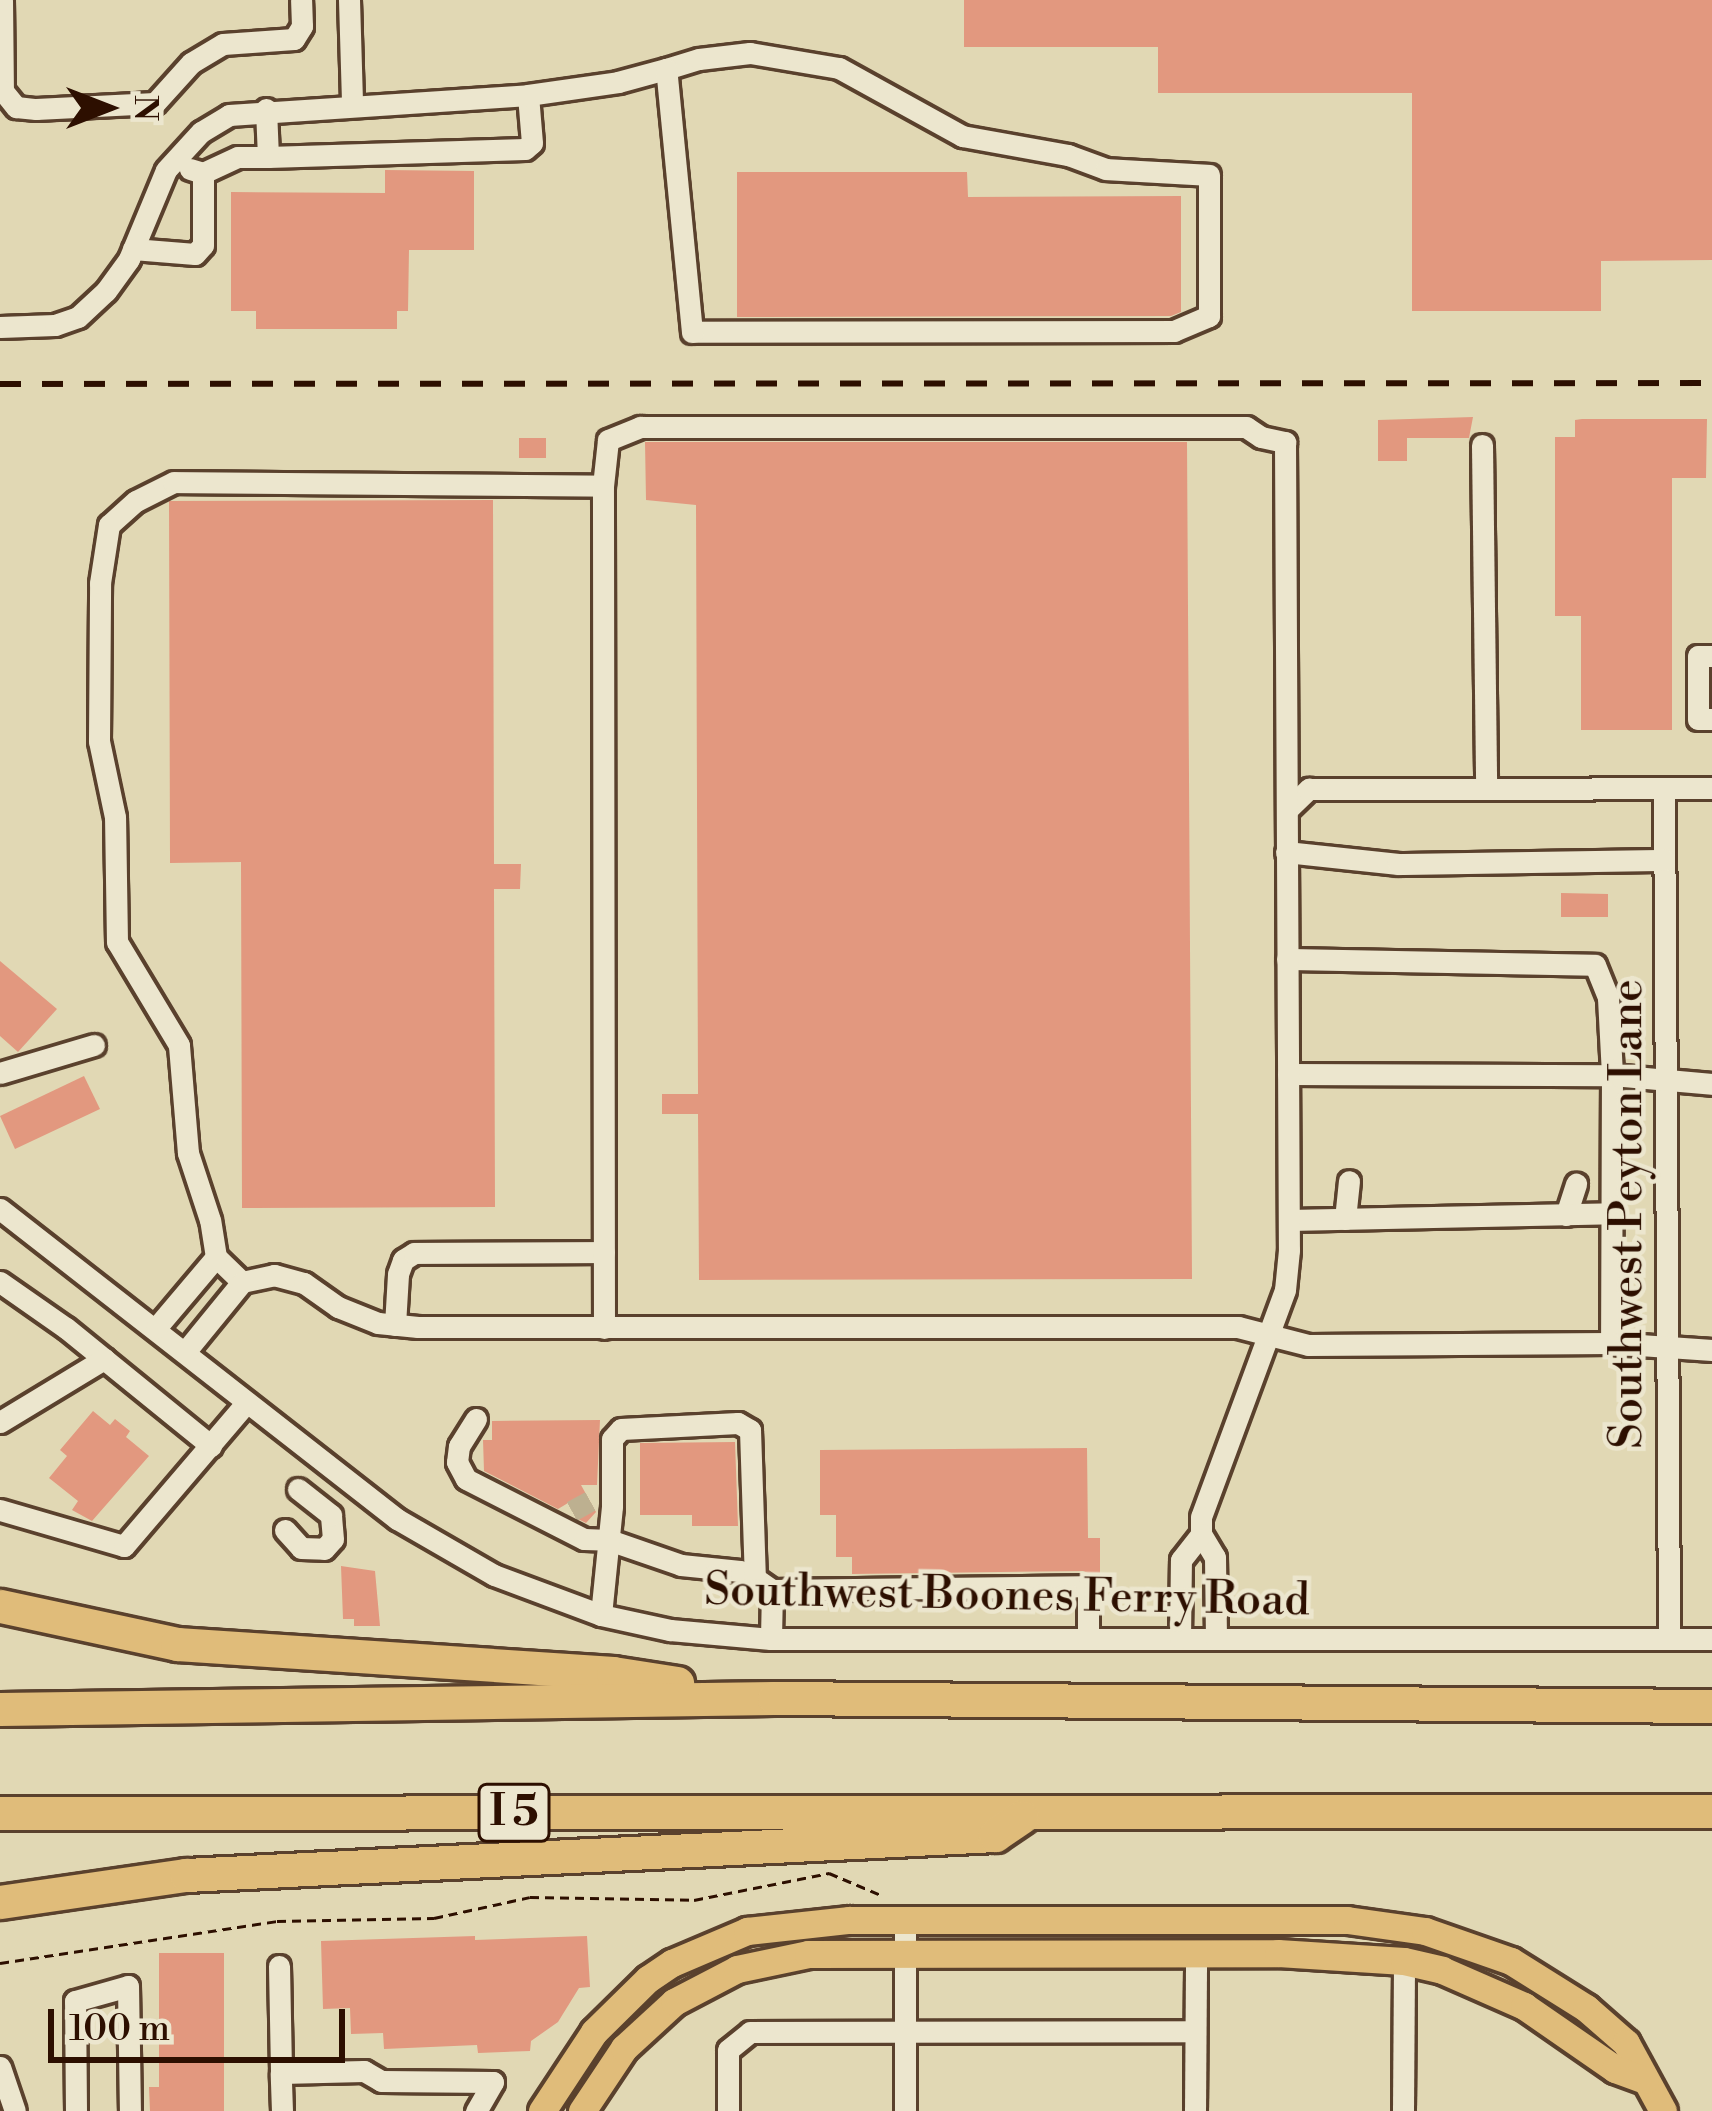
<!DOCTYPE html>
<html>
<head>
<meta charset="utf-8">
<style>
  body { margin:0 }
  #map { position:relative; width:1712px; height:2111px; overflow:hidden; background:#e1d8b4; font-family:"Libre Bodoni",serif }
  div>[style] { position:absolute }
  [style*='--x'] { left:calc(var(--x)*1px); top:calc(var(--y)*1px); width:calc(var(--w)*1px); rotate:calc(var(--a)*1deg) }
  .building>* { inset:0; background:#e2987f }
  .minor-tunnel>* { height:21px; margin-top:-10.5px; transform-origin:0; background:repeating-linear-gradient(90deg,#bdb090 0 21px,transparent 0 31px) }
  .path>* { height:3px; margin-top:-1.5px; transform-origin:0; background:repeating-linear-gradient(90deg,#2d0f00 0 9px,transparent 0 15px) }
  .roads { filter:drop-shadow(3px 0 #5a412d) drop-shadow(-3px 0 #5a412d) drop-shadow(0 3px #5a412d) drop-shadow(0 -3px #5a412d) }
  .minor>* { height:21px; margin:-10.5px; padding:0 10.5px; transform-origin:10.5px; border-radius:10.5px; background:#ece6ce }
  .major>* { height:27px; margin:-13.5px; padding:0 13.5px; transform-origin:13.5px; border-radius:13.5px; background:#e0bc7a }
  .highway>* { height:33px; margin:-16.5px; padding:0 16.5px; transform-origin:16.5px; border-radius:16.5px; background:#e0bc7a }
  .rail>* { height:6px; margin-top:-3px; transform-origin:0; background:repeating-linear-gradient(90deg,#2d0f00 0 21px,transparent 0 42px) }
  span { translate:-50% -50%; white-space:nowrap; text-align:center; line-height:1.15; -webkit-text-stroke:9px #ece6ce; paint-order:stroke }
  .shield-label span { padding:3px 9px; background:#ece6ce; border:3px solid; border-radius:9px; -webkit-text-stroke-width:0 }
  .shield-label { font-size:42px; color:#2d0f00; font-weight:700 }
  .street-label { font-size:45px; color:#2d0f00 }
  .north { position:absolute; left:48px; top:48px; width:120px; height:120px; -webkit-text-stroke:9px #ece6ce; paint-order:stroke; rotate:90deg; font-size:33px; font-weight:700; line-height:48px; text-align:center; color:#2d0f00 }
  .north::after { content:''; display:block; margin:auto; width:42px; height:54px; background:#2d0f00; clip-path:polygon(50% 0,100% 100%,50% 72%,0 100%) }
  .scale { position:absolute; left:48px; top:2009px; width:297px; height:54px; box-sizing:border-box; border:6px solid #2d0f00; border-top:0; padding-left:15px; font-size:36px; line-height:42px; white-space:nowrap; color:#2d0f00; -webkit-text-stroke:9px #ece6ce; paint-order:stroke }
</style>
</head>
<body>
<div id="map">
  <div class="building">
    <div style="clip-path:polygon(964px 0,1712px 0,1712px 260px,1601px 261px,1601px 311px,1412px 311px,1412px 93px,1158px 93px,1158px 47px,964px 47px)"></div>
    <div style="clip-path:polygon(385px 170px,474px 171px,474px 250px,409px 250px,408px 311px,397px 311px,397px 329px,256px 329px,256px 311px,231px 311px,231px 192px,385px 193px)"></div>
    <div style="clip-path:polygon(737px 172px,967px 172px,968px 197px,1181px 196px,1181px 312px,1171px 316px,737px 317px)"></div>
    <div style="clip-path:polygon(1473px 417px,1469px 438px,1407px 438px,1407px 461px,1378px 461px,1378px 420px)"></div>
    <div style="clip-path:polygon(1582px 419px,1707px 419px,1706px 478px,1672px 478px,1672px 730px,1581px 730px,1581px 616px,1555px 616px,1555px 437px,1575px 437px,1575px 420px)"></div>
    <div style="clip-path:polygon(519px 438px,546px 438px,546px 458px,519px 458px)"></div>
    <div style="clip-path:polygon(645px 442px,1187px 442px,1192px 1279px,699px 1280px,698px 1114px,662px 1114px,662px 1094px,698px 1094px,696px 505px,646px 500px)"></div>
    <div style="clip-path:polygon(493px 500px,494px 864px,521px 864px,520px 889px,494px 889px,495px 1207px,242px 1208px,241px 862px,170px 863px,169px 501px)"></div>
    <div style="clip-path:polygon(1561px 893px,1608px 894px,1608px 917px,1561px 917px)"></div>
    <div style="clip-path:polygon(0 961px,57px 1009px,18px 1052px,0 1036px)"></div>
    <div style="clip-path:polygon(84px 1076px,100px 1109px,15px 1149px,0 1116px)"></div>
    <div style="clip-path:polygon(93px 1411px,110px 1425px,115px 1419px,130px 1431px,126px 1437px,149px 1456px,92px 1521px,72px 1510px,78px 1501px,49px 1478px,67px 1456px,60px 1450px)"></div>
    <div style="clip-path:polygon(600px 1420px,597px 1485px,581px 1485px,596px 1512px,586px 1523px,576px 1518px,568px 1503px,558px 1509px,484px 1471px,483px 1440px,492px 1440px,492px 1421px)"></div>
    <div style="clip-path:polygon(735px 1442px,738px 1526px,692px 1526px,692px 1515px,640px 1515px,640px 1443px)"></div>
    <div style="clip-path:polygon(1087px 1448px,1088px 1538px,1100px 1538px,1100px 1578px,1083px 1571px,852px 1574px,852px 1557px,836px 1557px,836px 1515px,820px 1515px,820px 1450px)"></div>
    <div style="clip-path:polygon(341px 1566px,375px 1571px,380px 1626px,354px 1626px,354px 1619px,343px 1619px)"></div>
    <div style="clip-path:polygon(475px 1936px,475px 1940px,587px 1936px,590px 1987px,579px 1988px,558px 2022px,531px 2041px,530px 2051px,478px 2053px,477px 2045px,384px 2049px,383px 2033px,351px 2034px,350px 2008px,323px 2009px,321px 1941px)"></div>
    <div style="clip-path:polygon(159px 1953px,224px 1953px,224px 2111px,150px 2111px,149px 2087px,159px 2087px)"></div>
  </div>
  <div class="minor-tunnel">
    <div style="--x:572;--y:1511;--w:21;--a:-29"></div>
  </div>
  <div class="path">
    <div style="--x:0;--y:1963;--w:280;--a:-8.6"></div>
    <div style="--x:277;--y:1921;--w:157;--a:-1.1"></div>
    <div style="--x:434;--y:1918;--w:98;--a:-12.3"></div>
    <div style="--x:530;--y:1897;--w:164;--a:1"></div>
    <div style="--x:694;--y:1900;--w:138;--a:-11.3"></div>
    <div style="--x:829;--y:1873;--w:56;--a:22.9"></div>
  </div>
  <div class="roads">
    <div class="minor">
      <div style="--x:2;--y:0;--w:91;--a:89.4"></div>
      <div style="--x:3;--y:91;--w:21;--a:51"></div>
      <div style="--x:16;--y:107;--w:20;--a:6"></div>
      <div style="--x:36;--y:109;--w:119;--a:-2.9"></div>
      <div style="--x:155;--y:103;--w:54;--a:-48"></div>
      <div style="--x:191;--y:63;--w:37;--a:-31"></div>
      <div style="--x:223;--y:44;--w:71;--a:-4"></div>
      <div style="--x:294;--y:39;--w:15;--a:-58"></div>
      <div style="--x:302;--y:26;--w:26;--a:-92"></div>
      <div style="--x:349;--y:0;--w:103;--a:88.3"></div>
      <div style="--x:266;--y:109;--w:48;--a:87.6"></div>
      <div style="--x:268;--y:157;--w:257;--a:-1.8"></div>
      <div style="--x:525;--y:149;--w:9;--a:-41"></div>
      <div style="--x:532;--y:143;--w:48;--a:-94.8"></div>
      <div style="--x:190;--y:169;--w:14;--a:17"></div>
      <div style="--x:203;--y:173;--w:38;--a:-25"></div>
      <div style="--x:238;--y:157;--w:30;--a:0"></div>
      <div style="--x:133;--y:249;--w:62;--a:4.6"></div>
      <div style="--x:195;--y:254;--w:12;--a:-48"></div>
      <div style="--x:203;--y:245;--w:72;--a:-90"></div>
      <div style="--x:0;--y:327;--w:55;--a:-2.1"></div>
      <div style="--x:55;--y:325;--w:24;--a:-19"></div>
      <div style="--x:78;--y:317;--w:38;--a:-43"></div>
      <div style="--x:106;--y:291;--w:39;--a:-54"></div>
      <div style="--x:129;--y:259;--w:96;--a:-67.4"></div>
      <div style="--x:166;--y:170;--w:52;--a:-47.4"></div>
      <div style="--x:201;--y:132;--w:33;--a:-31"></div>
      <div style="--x:229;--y:115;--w:300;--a:-3.8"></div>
      <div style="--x:528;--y:95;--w:91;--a:-8.2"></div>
      <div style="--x:618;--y:82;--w:50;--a:-15.2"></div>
      <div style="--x:666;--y:69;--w:34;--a:-17"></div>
      <div style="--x:699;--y:59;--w:51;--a:-6.7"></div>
      <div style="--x:750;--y:53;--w:90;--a:9.6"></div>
      <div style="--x:839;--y:68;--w:141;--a:28.9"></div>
      <div style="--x:962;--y:136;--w:108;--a:10.2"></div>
      <div style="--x:1068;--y:155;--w:40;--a:20.2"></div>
      <div style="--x:1106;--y:169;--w:103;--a:3.3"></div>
      <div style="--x:1209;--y:175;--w:141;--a:90"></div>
      <div style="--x:1209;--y:316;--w:38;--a:157"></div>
      <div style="--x:1174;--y:331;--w:482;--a:179.9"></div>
      <div style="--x:692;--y:332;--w:264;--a:-95.6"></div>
      <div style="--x:1482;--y:445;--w:343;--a:89.3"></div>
      <div style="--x:1712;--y:656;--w:14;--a:180"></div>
      <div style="--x:1698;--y:656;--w:63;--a:90"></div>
      <div style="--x:1698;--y:719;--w:14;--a:0"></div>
      <div style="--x:1664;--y:788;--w:851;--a:89.66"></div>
      <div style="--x:1289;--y:808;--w:28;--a:-44"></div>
      <div style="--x:1309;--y:789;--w:403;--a:-0.1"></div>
      <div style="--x:1286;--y:852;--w:113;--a:6.1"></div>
      <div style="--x:1398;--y:864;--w:266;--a:-0.9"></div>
      <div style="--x:1287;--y:959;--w:308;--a:1.1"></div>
      <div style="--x:1595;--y:965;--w:35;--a:68"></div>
      <div style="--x:1608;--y:998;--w:77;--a:87"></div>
      <div style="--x:1612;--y:1075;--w:268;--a:90.2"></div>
      <div style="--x:0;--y:1073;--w:98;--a:-16.6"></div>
      <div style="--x:1288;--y:1074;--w:324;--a:0.2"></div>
      <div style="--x:1612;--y:1075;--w:100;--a:5.1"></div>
      <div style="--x:0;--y:1209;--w:504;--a:37.98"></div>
      <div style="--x:397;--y:1519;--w:112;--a:30"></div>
      <div style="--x:494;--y:1575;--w:114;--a:20.5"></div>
      <div style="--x:601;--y:1615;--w:71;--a:12.3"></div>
      <div style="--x:670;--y:1630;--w:101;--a:5.1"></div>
      <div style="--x:771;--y:1639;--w:941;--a:0"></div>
      <div style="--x:1566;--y:1215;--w:33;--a:-72"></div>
      <div style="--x:1345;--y:1219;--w:38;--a:-84"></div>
      <div style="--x:1289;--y:1220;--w:324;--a:-1.2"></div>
      <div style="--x:0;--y:1282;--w:80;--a:34.9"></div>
      <div style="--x:66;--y:1328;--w:187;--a:39.1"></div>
      <div style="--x:242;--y:1282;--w:36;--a:-136"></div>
      <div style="--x:216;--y:1257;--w:37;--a:-99"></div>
      <div style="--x:210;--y:1220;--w:71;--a:-108.2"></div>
      <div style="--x:188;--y:1153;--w:108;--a:-94.8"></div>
      <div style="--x:179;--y:1045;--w:120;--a:-121"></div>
      <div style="--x:117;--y:942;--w:125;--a:-90.9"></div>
      <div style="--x:115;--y:817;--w:78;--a:-101.9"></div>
      <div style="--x:99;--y:741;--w:158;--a:-89.6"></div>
      <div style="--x:100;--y:583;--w:59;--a:-81.2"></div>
      <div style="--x:109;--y:525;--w:36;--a:-42"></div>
      <div style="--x:136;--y:501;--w:42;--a:-26.6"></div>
      <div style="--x:174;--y:482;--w:429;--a:0.5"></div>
      <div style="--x:395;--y:1325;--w:51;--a:-86.6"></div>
      <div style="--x:398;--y:1274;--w:15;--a:-70"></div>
      <div style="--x:403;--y:1260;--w:13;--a:-32"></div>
      <div style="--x:414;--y:1253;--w:190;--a:-0.3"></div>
      <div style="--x:156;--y:1328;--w:93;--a:-49.8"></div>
      <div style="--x:604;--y:1328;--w:842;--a:-90.07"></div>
      <div style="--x:603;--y:486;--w:46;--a:-83.8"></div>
      <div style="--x:608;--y:440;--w:35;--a:-22"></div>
      <div style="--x:640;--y:427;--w:606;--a:0"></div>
      <div style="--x:1246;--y:427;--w:18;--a:34"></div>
      <div style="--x:1261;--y:437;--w:25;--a:12"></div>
      <div style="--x:1285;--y:442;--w:808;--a:89.72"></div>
      <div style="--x:1289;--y:1250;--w:40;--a:95.7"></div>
      <div style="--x:1285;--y:1290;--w:242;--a:110.3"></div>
      <div style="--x:1201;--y:1517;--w:17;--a:90"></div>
      <div style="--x:1201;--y:1534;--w:27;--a:59"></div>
      <div style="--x:1215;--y:1557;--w:81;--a:89.3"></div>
      <div style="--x:185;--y:1352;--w:90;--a:-50.8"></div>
      <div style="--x:242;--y:1282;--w:33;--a:-12"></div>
      <div style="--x:274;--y:1275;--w:31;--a:15"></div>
      <div style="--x:304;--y:1283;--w:42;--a:35.2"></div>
      <div style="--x:338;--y:1307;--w:43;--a:21.8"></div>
      <div style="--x:378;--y:1323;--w:40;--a:5.7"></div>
      <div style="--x:418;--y:1327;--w:820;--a:0"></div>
      <div style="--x:1238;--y:1327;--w:72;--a:14.4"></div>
      <div style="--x:1308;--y:1345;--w:303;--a:-0.4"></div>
      <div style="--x:1611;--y:1343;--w:101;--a:4"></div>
      <div style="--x:476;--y:1419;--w:32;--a:122"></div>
      <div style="--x:459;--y:1446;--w:16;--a:97"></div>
      <div style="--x:457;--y:1462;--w:19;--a:62"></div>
      <div style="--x:466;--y:1479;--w:132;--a:27"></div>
      <div style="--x:584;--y:1539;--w:25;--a:2"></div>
      <div style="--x:609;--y:1540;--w:76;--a:19.1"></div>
      <div style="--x:681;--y:1565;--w:59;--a:5.8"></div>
      <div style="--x:740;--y:1571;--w:17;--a:25"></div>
      <div style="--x:755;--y:1578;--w:21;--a:35"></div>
      <div style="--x:772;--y:1590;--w:49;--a:91.2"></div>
      <div style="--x:0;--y:1422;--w:122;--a:-31.2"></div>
      <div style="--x:0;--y:1510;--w:129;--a:16.2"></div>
      <div style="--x:124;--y:1546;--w:189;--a:-49.5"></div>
      <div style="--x:285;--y:1530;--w:24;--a:48"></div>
      <div style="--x:301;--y:1548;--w:23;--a:2"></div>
      <div style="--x:324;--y:1549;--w:13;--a:-48"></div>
      <div style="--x:333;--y:1539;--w:24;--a:-95"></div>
      <div style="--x:331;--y:1515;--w:42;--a:-141.8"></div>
      <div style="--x:772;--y:1590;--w:311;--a:-0.7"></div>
      <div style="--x:1083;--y:1586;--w:9;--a:54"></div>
      <div style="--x:1088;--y:1593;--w:46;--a:90"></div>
      <div style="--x:601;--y:1615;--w:110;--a:-84.2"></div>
      <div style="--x:612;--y:1506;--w:67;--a:-90"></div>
      <div style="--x:612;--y:1439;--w:13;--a:-48"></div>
      <div style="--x:621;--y:1429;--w:117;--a:-2.9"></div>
      <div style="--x:738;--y:1423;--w:14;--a:30"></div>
      <div style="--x:750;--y:1430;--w:148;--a:88.1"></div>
      <div style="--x:1180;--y:1638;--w:78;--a:-89.3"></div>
      <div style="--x:1181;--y:1560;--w:33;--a:-52"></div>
      <div style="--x:279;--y:1966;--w:107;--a:88.9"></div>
      <div style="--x:0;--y:2067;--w:46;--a:71.2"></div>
      <div style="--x:76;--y:2111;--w:110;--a:-90.5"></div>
      <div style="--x:75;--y:2001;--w:55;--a:-15.8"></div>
      <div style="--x:128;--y:1986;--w:125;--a:89.1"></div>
      <div style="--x:282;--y:2111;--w:38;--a:-92"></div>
      <div style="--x:281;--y:2073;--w:83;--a:-1.4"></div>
      <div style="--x:364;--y:2071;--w:20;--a:30"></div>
      <div style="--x:381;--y:2081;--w:112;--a:0.5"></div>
      <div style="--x:493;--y:2082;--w:34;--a:120"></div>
      <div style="--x:728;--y:2111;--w:61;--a:-90"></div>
      <div style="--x:728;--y:2050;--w:28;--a:-39"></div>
      <div style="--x:750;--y:2032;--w:445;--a:-0.1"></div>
      <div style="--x:905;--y:2111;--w:191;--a:-90"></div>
      <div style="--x:1195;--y:2111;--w:158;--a:-89.6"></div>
      <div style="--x:1403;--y:2111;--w:150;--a:-89.6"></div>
    </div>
    <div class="major">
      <div style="--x:542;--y:2111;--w:95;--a:-56.6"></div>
      <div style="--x:594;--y:2032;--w:76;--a:-44.5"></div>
      <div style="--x:648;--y:1979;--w:29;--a:-34"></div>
      <div style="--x:672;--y:1963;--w:82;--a:-23.1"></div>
      <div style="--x:747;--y:1931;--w:103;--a:-6.2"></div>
      <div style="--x:849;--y:1920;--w:498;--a:0"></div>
      <div style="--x:1347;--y:1920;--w:79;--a:8"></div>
      <div style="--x:1425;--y:1931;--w:91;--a:19.2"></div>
      <div style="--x:1511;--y:1961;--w:89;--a:32.1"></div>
      <div style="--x:1586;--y:2008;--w:53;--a:41.2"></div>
      <div style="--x:1626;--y:2043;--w:77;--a:61.4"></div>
      <div style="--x:582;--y:2111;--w:76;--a:-56.3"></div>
      <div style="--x:624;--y:2048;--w:68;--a:-42.6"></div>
      <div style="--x:674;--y:2002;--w:71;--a:-27.6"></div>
      <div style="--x:737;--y:1969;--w:73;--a:-11.9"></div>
      <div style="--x:808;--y:1954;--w:470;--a:-0.1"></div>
      <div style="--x:1278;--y:1953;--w:126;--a:3.6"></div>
      <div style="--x:1404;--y:1961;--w:39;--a:13"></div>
      <div style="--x:1442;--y:1970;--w:90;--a:23.7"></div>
      <div style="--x:1524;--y:2006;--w:111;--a:34.7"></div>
      <div style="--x:1615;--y:2069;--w:32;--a:20"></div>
    </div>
    <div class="highway">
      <div style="--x:0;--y:1606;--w:181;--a:12.1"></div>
      <div style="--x:177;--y:1644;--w:437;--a:3.8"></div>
      <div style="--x:613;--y:1673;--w:65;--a:8.9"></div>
      <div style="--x:0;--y:1709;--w:774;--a:-0.81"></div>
      <div style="--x:774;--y:1698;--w:938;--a:0.49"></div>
      <div style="--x:0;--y:1813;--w:1712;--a:-0.07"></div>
      <div style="--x:0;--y:1902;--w:188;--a:-8.3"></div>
      <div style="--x:186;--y:1875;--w:810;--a:-2.83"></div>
      <div style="--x:995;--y:1835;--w:32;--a:-34"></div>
    </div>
  </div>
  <div class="rail">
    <div style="--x:0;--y:384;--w:1712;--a:-0.03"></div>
  </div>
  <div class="shield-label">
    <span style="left:514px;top:1813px">I 5</span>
  </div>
  <div class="street-label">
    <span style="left:1628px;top:1214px;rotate:-90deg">Southwest Peyton Lane</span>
    <span style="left:1007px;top:1596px;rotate:1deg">Southwest Boones Ferry Road</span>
  </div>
  <div class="north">N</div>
  <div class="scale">100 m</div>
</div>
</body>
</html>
